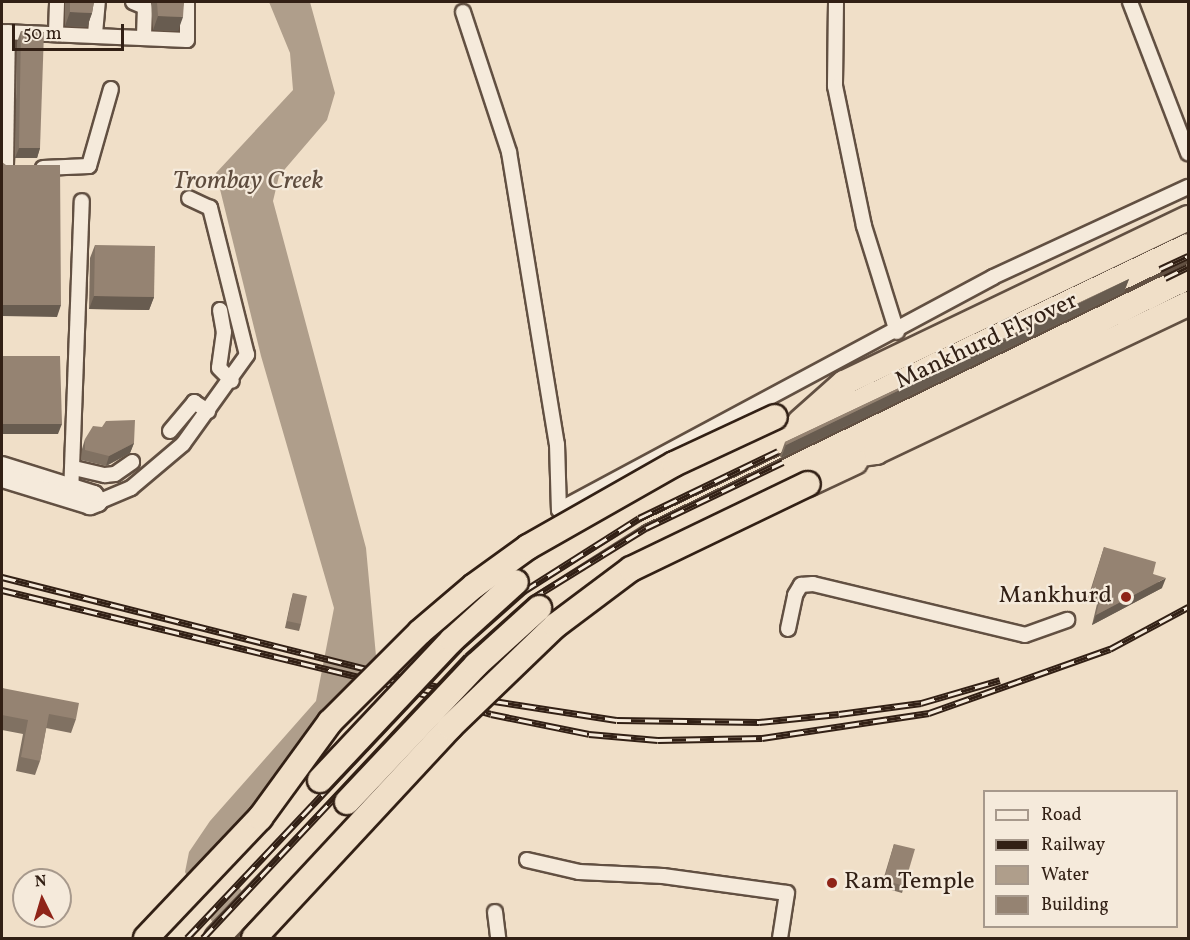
<!DOCTYPE html>
<html>
<head>
<meta charset="utf-8">
<style>
  body { margin:0 }
  #map { position:relative; width:1190px; height:940px; overflow:hidden; background:#f0dfc8; font-family:Vollkorn,serif }
  div>[style] { position:absolute }
  [style*='--x'] { left:calc(var(--x)*1px); top:calc(var(--y)*1px); width:calc(var(--w)*1px); rotate:calc(var(--a)*1deg) }
  .water>* { inset:0; background:#af9e8b }
  .roads { filter:drop-shadow(2px 0 #625042) drop-shadow(-2px 0 #625042) drop-shadow(0 2px #625042) drop-shadow(0 -2px #625042) }
  .street>* { height:14px; margin:-7px; padding:0 7px; transform-origin:7px; border-radius:7px; background:#f5eadb }
  .secondary>* { height:18px; margin:-9px; padding:0 9px; transform-origin:9px; border-radius:9px; background:#f5eadb }
  .highway>* { height:24px; margin:-12px; padding:0 12px; transform-origin:12px; border-radius:12px; background:#f0dfc8 }
  .rail>* { height:7px; margin-top:-3.5px; transform-origin:0; background:repeating-linear-gradient(90deg,#f5eadb 0 14px,#322015 0 28px); box-sizing:border-box; border-block:2px solid #322015 }
  .bridges { filter:drop-shadow(2px 0 #322015) drop-shadow(-2px 0 #322015) drop-shadow(0 2px #322015) drop-shadow(0 -2px #322015) }
  .highway-bridge>* { height:24px; margin:-12px; padding:0 12px; transform-origin:12px; border-radius:12px; background:#f0dfc8 }
  .wall>* { inset:0; background:#807162 }
  .shaded-wall>* { inset:0; background:#685c50 }
  .building>* { inset:0; background:#958372 }
  .dots>* { width:16px; height:16px; translate:-50% -50%; box-sizing:border-box; border:3px solid #f5eadb; border-radius:50% }
  span { translate:-50% -50%; white-space:nowrap; text-align:center; line-height:1.15; -webkit-text-stroke:4.5px #f5eadb; paint-order:stroke }
  .street-label { font-size:24px; color:#322015 }
  .poi-label { font-size:24px; color:#322015 }
  .right { translate:-100% -50%; text-align:right }
  .left { translate:0 -50%; text-align:left }
  .water-label { font-size:26px; color:#5e4c3e; font-style:italic }
  .frame { position:absolute; inset:0; border:3px solid #322015; pointer-events:none }
  .legend { position:absolute; left:983px; top:790px; width:195px; height:138px; box-sizing:border-box; background:#f5eadb; border:2px solid #a7998c; margin:0; padding:8px 10px; list-style:none; font-size:18px; color:#322015 }
  .legend li { display:flex; align-items:center; gap:12px; height:30px }
  .legend b { width:30px; border:2px solid #a7998c }
  .north { position:absolute; left:12px; top:868px; width:60px; height:60px; box-sizing:border-box; background:#f5eadb; border:2px solid #a7998c; border-radius:50%; rotate:355deg; font-size:16px; font-weight:700; line-height:24px; text-align:center; color:#322015 }
  .north::after { content:''; display:block; margin:auto; width:21px; height:27px; background:#8f2418; clip-path:polygon(50% 0,100% 100%,50% 72%,0 100%) }
  .scale { position:absolute; left:12px; top:24px; width:112px; height:27px; box-sizing:border-box; border:3px solid #322015; border-top:0; padding-left:8px; font-size:18px; line-height:21px; white-space:nowrap; color:#322015; -webkit-text-stroke:4px #f5eadb; paint-order:stroke }
</style>
</head>
<body>
<div id="map">
  <div class="water">
    <div style="clip-path:polygon(269px 2px,310px 2px,335px 93px,327px 120px,279px 176px,273px 201px,366px 548px,376px 656px,340px 716px,225px 869px,278px 938px,221px 938px,185px 872px,189px 852px,210px 821px,316px 701px,334px 608px,261px 356px,216px 173px,293px 90px,290px 53px)"></div>
  </div>
  <div class="roads">
    <div class="street">
      <div style="--x:133;--y:2;--w:13;--a:23"></div>
      <div style="--x:145;--y:7;--w:31;--a:92"></div>
      <div style="--x:836;--y:2;--w:84;--a:90.7"></div>
      <div style="--x:835;--y:86;--w:143;--a:78.3"></div>
      <div style="--x:864;--y:226;--w:111;--a:72.7"></div>
      <div style="--x:1130;--y:2;--w:162;--a:69"></div>
      <div style="--x:463;--y:12;--w:147;--a:71.8"></div>
      <div style="--x:509;--y:152;--w:296;--a:80.7"></div>
      <div style="--x:557;--y:444;--w:66;--a:88.3"></div>
      <div style="--x:559;--y:510;--w:493;--a:-28.2"></div>
      <div style="--x:993;--y:277;--w:215;--a:-24.8"></div>
      <div style="--x:2;--y:32;--w:185;--a:2.5"></div>
      <div style="--x:187;--y:40;--w:38;--a:-90"></div>
      <div style="--x:56;--y:32;--w:30;--a:-88"></div>
      <div style="--x:95;--y:34;--w:32;--a:-85"></div>
      <div style="--x:6;--y:167;--w:135;--a:-89.2"></div>
      <div style="--x:43;--y:168;--w:46;--a:-2.5"></div>
      <div style="--x:89;--y:166;--w:80;--a:-74.1"></div>
      <div style="--x:220;--y:310;--w:22;--a:80"></div>
      <div style="--x:224;--y:332;--w:36;--a:98"></div>
      <div style="--x:219;--y:368;--w:18;--a:45"></div>
      <div style="--x:170;--y:431;--w:38;--a:-50"></div>
      <div style="--x:194;--y:402;--w:17;--a:33"></div>
      <div style="--x:74;--y:468;--w:32;--a:13"></div>
      <div style="--x:105;--y:475;--w:10;--a:-6"></div>
      <div style="--x:115;--y:474;--w:21;--a:-35"></div>
      <div style="--x:71;--y:495;--w:294;--a:-87.9"></div>
      <div style="--x:98;--y:502;--w:36;--a:-23"></div>
      <div style="--x:131;--y:488;--w:68;--a:-40.2"></div>
      <div style="--x:183;--y:444;--w:110;--a:-54.3"></div>
      <div style="--x:247;--y:355;--w:152;--a:-104.1"></div>
      <div style="--x:210;--y:208;--w:23;--a:-155"></div>
      <div style="--x:788;--y:629;--w:35;--a:-78"></div>
      <div style="--x:795;--y:595;--w:12;--a:-59"></div>
      <div style="--x:801;--y:585;--w:12;--a:-5"></div>
      <div style="--x:813;--y:584;--w:218;--a:13.5"></div>
      <div style="--x:1025;--y:635;--w:45;--a:-19.7"></div>
      <div style="--x:527;--y:860;--w:53;--a:13"></div>
      <div style="--x:579;--y:872;--w:84;--a:2.7"></div>
      <div style="--x:663;--y:876;--w:125;--a:7.8"></div>
      <div style="--x:787;--y:893;--w:46;--a:98.8"></div>
      <div style="--x:495;--y:912;--w:26;--a:83"></div>
    </div>
    <div class="secondary">
      <div style="--x:2;--y:466;--w:96;--a:17.5"></div>
      <div style="--x:94;--y:495;--w:8;--a:60"></div>
      <div style="--x:98;--y:502;--w:9;--a:159"></div>
      <div style="--x:90;--y:505;--w:92;--a:-162.9"></div>
    </div>
    <div class="highway">
      <div style="--x:800;--y:422;--w:59;--a:-41.6"></div>
      <div style="--x:844;--y:383;--w:382;--a:-25.6"></div>
      <div style="--x:820;--y:460;--w:57;--a:-8.1"></div>
      <div style="--x:876;--y:452;--w:345;--a:-25.4"></div>
      <div style="--x:808;--y:484;--w:52;--a:-25.1"></div>
      <div style="--x:516;--y:582;--w:139;--a:-31.7"></div>
      <div style="--x:634;--y:509;--w:613;--a:-25.4"></div>
      <div style="--x:539;--y:608;--w:133;--a:-32.4"></div>
      <div style="--x:651;--y:537;--w:597;--a:-25.83"></div>
      <div style="--x:169;--y:938;--w:219;--a:-46.3"></div>
      <div style="--x:217;--y:938;--w:188;--a:-46.3"></div>
    </div>
  </div>
  <div class="rail">
    <div style="--x:1160;--y:269;--w:31;--a:-25"></div>
    <div style="--x:1165;--y:278;--w:25;--a:-26"></div>
    <div style="--x:2;--y:577;--w:507;--a:14.15"></div>
    <div style="--x:494;--y:701;--w:124;--a:8.8"></div>
    <div style="--x:617;--y:720;--w:142;--a:0.8"></div>
    <div style="--x:759;--y:722;--w:80;--a:-5.7"></div>
    <div style="--x:839;--y:714;--w:83;--a:-7.6"></div>
    <div style="--x:921;--y:703;--w:82;--a:-16.2"></div>
    <div style="--x:2;--y:590;--w:401;--a:13.7"></div>
    <div style="--x:392;--y:685;--w:103;--a:16.3"></div>
    <div style="--x:491;--y:714;--w:100;--a:11.5"></div>
    <div style="--x:589;--y:734;--w:69;--a:5"></div>
    <div style="--x:658;--y:740;--w:104;--a:-1.1"></div>
    <div style="--x:762;--y:738;--w:169;--a:-8.5"></div>
    <div style="--x:929;--y:713;--w:192;--a:-19.5"></div>
    <div style="--x:1110;--y:649;--w:89;--a:-28.3"></div>
    <div style="--x:187;--y:938;--w:398;--a:-46.7"></div>
    <div style="--x:460;--y:648;--w:86;--a:-41.7"></div>
    <div style="--x:524;--y:591;--w:136;--a:-32.4"></div>
    <div style="--x:639;--y:518;--w:154;--a:-25.7"></div>
    <div style="--x:203;--y:938;--w:386;--a:-46.9"></div>
    <div style="--x:467;--y:656;--w:86;--a:-41.7"></div>
    <div style="--x:531;--y:599;--w:135;--a:-31.7"></div>
    <div style="--x:646;--y:528;--w:152;--a:-25.7"></div>
  </div>
  <div class="bridges">
    <div class="highway-bridge">
      <div style="--x:320;--y:780;--w:192;--a:-46.7"></div>
      <div style="--x:452;--y:640;--w:86;--a:-42.2"></div>
      <div style="--x:347;--y:802;--w:188;--a:-46.7"></div>
      <div style="--x:476;--y:665;--w:85;--a:-42.1"></div>
      <div style="--x:146;--y:938;--w:166;--a:-46.5"></div>
      <div style="--x:260;--y:818;--w:119;--a:-53.9"></div>
      <div style="--x:330;--y:722;--w:127;--a:-45"></div>
      <div style="--x:420;--y:632;--w:71;--a:-40.4"></div>
      <div style="--x:474;--y:586;--w:67;--a:-35.8"></div>
      <div style="--x:528;--y:547;--w:168;--a:-29.6"></div>
      <div style="--x:674;--y:464;--w:111;--a:-25"></div>
      <div style="--x:254;--y:938;--w:288;--a:-47.1"></div>
      <div style="--x:450;--y:727;--w:146;--a:-43.9"></div>
      <div style="--x:555;--y:626;--w:95;--a:-36.9"></div>
      <div style="--x:631;--y:569;--w:196;--a:-25.7"></div>
    </div>
  </div>
  <div class="wall">
    <div style="clip-path:polygon(65px 2px,94px 2px,92px 13px,87px 27px,65px 26px)"></div>
    <div style="clip-path:polygon(151px 2px,184px 2px,178px 31px,153px 30px)"></div>
    <div style="clip-path:polygon(21px 31px,40px 148px,37px 158px,15px 158px,17px 42px)"></div>
    <div style="clip-path:polygon(95px 245px,154px 297px,149px 310px,89px 309px,90px 258px)"></div>
    <div style="clip-path:polygon(1129px 279px,1124px 292px,781px 458px,780px 456px,785px 442px)"></div>
    <div style="clip-path:polygon(85px 439px,134px 443px,130px 453px,106px 466px,81px 460px,82px 449px)"></div>
    <div style="clip-path:polygon(1104px 547px,1153px 574px,1162px 588px,1092px 625px,1097px 604px,1087px 601px)"></div>
    <div style="clip-path:polygon(293px 593px,301px 624px,299px 631px,285px 628px,291px 600px)"></div>
    <div style="clip-path:polygon(2px 688px,76px 719px,71px 733px,46px 728px,40px 761px,35px 775px,16px 771px,23px 734px,2px 730px)"></div>
    <div style="clip-path:polygon(894px 844px,904px 886px,902px 893px,881px 887px)"></div>
  </div>
  <div class="shaded-wall">
    <div style="clip-path:polygon(70px 12px,92px 13px,87px 27px,65px 26px)"></div>
    <div style="clip-path:polygon(158px 16px,183px 17px,178px 31px,153px 30px)"></div>
    <div style="clip-path:polygon(19px 148px,40px 148px,37px 158px,15px 158px)"></div>
    <div style="clip-path:polygon(1129px 279px,1124px 292px,781px 458px,786px 445px)"></div>
    <div style="clip-path:polygon(94px 296px,154px 297px,149px 310px,89px 309px)"></div>
    <div style="clip-path:polygon(2px 305px,61px 305px,57px 317px,2px 316px)"></div>
    <div style="clip-path:polygon(2px 424px,62px 424px,58px 434px,2px 434px)"></div>
    <div style="clip-path:polygon(134px 443px,130px 453px,106px 466px,109px 456px)"></div>
    <div style="clip-path:polygon(1166px 578px,1162px 588px,1092px 625px,1096px 615px)"></div>
  </div>
  <div class="building">
    <div style="clip-path:polygon(70px 2px,94px 2px,92px 13px,70px 12px)"></div>
    <div style="clip-path:polygon(157px 2px,184px 2px,183px 17px,158px 16px)"></div>
    <div style="clip-path:polygon(2px 28px,3px 29px,2px 73px)"></div>
    <div style="clip-path:polygon(21px 31px,44px 32px,40px 148px,19px 148px)"></div>
    <div style="clip-path:polygon(2px 162px,6px 165px,60px 165px,61px 305px,2px 305px)"></div>
    <div style="clip-path:polygon(95px 245px,155px 246px,154px 297px,94px 296px)"></div>
    <div style="clip-path:polygon(1129px 279px,786px 445px,785px 442px)"></div>
    <div style="clip-path:polygon(2px 356px,60px 356px,62px 424px,2px 424px)"></div>
    <div style="clip-path:polygon(135px 420px,134px 443px,109px 456px,85px 450px,85px 439px,93px 426px,102px 427px,106px 421px)"></div>
    <div style="clip-path:polygon(1104px 547px,1156px 562px,1153px 574px,1166px 578px,1096px 615px,1101px 594px,1091px 591px)"></div>
    <div style="clip-path:polygon(293px 593px,307px 596px,301px 624px,287px 621px)"></div>
    <div style="clip-path:polygon(2px 688px,79px 703px,76px 719px,49px 714px,40px 761px,21px 757px,28px 720px,2px 715px)"></div>
    <div style="clip-path:polygon(894px 844px,915px 849px,904px 886px,884px 880px)"></div>
  </div>
  <div class="dots">
    <div style="left:1126px;top:597px;background:#8f2418"></div>
    <div style="left:832px;top:883px;background:#8f2418"></div>
  </div>
  <div class="street-label">
    <span style="left:987px;top:342px;rotate:-25deg">Mankhurd Flyover</span>
  </div>
  <div class="poi-label">
    <span class="right" style="left:1112px;top:597px">Mankhurd</span>
    <span class="left" style="left:844px;top:883px">Ram Temple</span>
  </div>
  <div class="water-label">
    <span style="left:248px;top:182px">Trombay Creek</span>
  </div>
  <div class="frame"></div>
  <ul class="legend">
  <li><b style="height:8px;background:#f5eadb"></b>Road</li>
  <li><b style="height:8px;background:#322015"></b>Railway</li>
  <li><b style="height:16px;background:#af9e8b"></b>Water</li>
  <li><b style="height:16px;background:#958372"></b>Building</li>
  </ul>
  <div class="north">N</div>
  <div class="scale">50 m</div>
</div>
</body>
</html>
